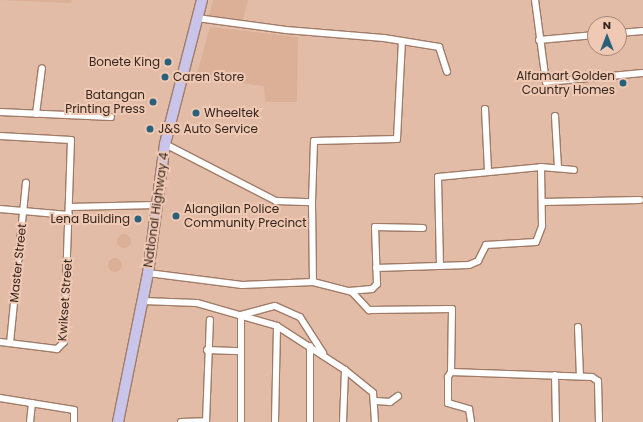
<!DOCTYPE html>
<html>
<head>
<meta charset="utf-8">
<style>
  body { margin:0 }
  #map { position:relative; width:643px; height:422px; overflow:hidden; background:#e3bca7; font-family:Poppins,sans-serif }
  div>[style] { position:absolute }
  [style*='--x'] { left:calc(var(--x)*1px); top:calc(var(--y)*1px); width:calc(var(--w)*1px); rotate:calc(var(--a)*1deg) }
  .built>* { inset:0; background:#dcaf97 }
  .round { border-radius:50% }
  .roads { filter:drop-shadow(1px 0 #a07c68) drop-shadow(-1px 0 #a07c68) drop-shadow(0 1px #a07c68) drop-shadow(0 -1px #a07c68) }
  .street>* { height:6px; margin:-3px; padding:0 3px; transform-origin:3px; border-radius:3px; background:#fff }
  .primary>* { height:10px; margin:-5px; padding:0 5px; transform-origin:5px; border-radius:5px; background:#c9c4e9 }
  .dots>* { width:11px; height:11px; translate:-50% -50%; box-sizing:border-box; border:2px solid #f0c9b4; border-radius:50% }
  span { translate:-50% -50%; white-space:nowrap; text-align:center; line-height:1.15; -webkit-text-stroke:4px #f0c9b4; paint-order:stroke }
  .poi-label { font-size:12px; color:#34261e }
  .right { translate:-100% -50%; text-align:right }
  .left { translate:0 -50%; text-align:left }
  .street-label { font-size:12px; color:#34261e }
  .north { position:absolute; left:587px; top:16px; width:40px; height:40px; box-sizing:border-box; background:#f0c9b4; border:1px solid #a58878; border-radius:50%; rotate:0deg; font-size:11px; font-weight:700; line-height:16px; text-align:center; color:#34261e }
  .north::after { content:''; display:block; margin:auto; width:14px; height:18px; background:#28617a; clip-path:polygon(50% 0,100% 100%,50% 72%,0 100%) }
</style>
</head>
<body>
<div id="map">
  <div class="built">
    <div style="clip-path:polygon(0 0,72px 0,71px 3px)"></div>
    <div style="clip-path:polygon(213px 0,248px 0,243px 20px,209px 16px)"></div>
    <div style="clip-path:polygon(210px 27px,298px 37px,297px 102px,265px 102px,264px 86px,196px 77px)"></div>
    <div class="round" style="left:117px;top:234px;width:14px;height:14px"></div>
    <div class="round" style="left:108px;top:258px;width:14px;height:14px"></div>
  </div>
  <div class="roads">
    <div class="street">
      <div style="--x:535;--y:0;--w:83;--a:82.4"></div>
      <div style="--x:546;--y:82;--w:97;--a:-5.3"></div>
      <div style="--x:197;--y:18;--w:90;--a:7.7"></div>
      <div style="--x:286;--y:30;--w:98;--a:4.7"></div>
      <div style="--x:384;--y:38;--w:56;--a:9.3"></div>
      <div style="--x:439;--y:47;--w:26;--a:72"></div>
      <div style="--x:619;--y:33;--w:24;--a:-5"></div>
      <div style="--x:539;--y:40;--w:56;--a:-5.1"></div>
      <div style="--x:485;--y:109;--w:62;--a:87.2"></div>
      <div style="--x:0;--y:112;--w:111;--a:2.6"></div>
      <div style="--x:36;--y:114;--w:46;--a:-82.6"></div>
      <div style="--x:555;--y:116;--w:52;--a:86.7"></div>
      <div style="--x:0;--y:136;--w:71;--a:3.2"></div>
      <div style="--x:71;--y:140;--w:202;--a:92"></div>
      <div style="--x:64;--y:342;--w:10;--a:135"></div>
      <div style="--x:57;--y:349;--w:57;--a:-173"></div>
      <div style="--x:165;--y:144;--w:125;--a:27.2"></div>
      <div style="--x:276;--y:201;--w:36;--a:2"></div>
      <div style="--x:312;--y:202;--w:80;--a:89.3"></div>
      <div style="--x:313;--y:282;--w:40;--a:14.4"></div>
      <div style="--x:352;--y:292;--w:25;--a:47"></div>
      <div style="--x:369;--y:310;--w:83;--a:-0.7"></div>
      <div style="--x:452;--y:309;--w:63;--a:90.9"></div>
      <div style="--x:451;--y:372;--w:141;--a:2"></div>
      <div style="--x:592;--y:377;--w:7;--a:34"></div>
      <div style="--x:598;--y:381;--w:41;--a:88.6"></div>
      <div style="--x:312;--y:202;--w:61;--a:-88.1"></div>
      <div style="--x:314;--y:141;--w:83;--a:-1.4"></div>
      <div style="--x:397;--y:139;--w:98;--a:-87.1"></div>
      <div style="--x:542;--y:202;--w:98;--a:-1.2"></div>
      <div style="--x:69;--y:207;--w:87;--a:-1.3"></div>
      <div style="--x:0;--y:209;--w:69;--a:5"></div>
      <div style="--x:440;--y:266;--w:89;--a:-91.3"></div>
      <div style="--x:438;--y:177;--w:103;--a:-5.5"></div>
      <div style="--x:541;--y:167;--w:33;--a:5"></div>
      <div style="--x:376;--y:268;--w:93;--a:-1.8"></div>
      <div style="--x:469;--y:265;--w:10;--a:-24"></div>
      <div style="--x:478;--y:261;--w:18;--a:-63"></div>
      <div style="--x:486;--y:245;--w:50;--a:-3.4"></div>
      <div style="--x:536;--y:242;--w:17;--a:-69"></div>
      <div style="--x:542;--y:226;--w:59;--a:-91"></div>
      <div style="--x:148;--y:273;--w:95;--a:7.3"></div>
      <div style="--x:242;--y:285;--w:71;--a:-2.4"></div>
      <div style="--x:349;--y:291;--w:23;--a:-5"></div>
      <div style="--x:372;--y:289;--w:7;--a:-45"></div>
      <div style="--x:377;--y:284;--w:57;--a:-92"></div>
      <div style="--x:375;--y:227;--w:48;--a:1.2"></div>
      <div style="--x:143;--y:301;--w:54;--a:2.1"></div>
      <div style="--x:197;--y:303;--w:83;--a:16"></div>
      <div style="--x:277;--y:326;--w:81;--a:32.9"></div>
      <div style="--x:345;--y:370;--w:36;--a:39"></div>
      <div style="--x:373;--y:393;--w:29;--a:86"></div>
      <div style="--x:578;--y:327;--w:49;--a:87.7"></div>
      <div style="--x:10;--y:343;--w:161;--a:-84.3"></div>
      <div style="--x:207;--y:350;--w:34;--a:2"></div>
      <div style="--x:241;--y:351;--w:36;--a:-90"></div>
      <div style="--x:241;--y:315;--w:35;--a:-15"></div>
      <div style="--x:275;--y:306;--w:27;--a:24"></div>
      <div style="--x:300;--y:317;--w:43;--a:57.4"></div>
      <div style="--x:241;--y:351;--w:71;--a:90"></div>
      <div style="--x:451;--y:372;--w:6;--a:121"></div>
      <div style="--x:448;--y:377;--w:26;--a:90"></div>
      <div style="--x:448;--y:403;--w:22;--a:16"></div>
      <div style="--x:469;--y:409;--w:13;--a:81"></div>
      <div style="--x:555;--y:375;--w:47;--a:88.8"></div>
      <div style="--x:0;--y:398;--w:75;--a:9.2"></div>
      <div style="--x:74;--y:410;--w:12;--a:90"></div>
      <div style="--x:376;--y:401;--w:14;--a:4"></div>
      <div style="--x:390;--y:402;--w:10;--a:-37"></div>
      <div style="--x:30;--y:422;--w:19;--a:-84"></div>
      <div style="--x:181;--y:422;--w:25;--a:-2"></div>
      <div style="--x:206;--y:422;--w:102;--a:-87.8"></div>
      <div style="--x:275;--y:422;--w:96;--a:-88.8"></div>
      <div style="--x:310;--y:422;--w:76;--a:-90"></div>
      <div style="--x:343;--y:422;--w:52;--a:-87.8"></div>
    </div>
    <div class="primary">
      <div style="--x:118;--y:422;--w:152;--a:-78.6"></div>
      <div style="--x:148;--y:273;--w:130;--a:-82.5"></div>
      <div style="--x:165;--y:144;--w:149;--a:-75.6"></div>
    </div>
  </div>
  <div class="dots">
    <div style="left:168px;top:62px;background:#28617a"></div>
    <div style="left:165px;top:77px;background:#28617a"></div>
    <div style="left:623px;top:83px;background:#28617a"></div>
    <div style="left:153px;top:102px;background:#28617a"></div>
    <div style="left:196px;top:113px;background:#28617a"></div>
    <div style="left:150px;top:129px;background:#28617a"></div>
    <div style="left:176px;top:216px;background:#28617a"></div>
    <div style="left:138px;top:219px;background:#28617a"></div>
  </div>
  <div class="poi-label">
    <span class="right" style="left:160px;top:62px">Bonete King</span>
    <span class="right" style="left:615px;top:83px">Alfamart Golden<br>Country Homes</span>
    <span class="left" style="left:173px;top:77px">Caren Store</span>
    <span class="right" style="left:145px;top:102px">Batangan<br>Printing Press</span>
    <span class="left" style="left:204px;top:113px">Wheeltek</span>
    <span class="left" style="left:158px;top:129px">J&amp;S Auto Service</span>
    <span class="left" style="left:184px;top:216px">Alangilan Police<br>Community Precinct</span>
    <span class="right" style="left:130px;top:219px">Lena Building</span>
  </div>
  <div class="street-label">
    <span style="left:156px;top:210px;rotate:-82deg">National Highway 4</span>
    <span style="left:18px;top:263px;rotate:-84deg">Master Street</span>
    <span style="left:65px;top:300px;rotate:-86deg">Kwikset Street</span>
  </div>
  <div class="north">N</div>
</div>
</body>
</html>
